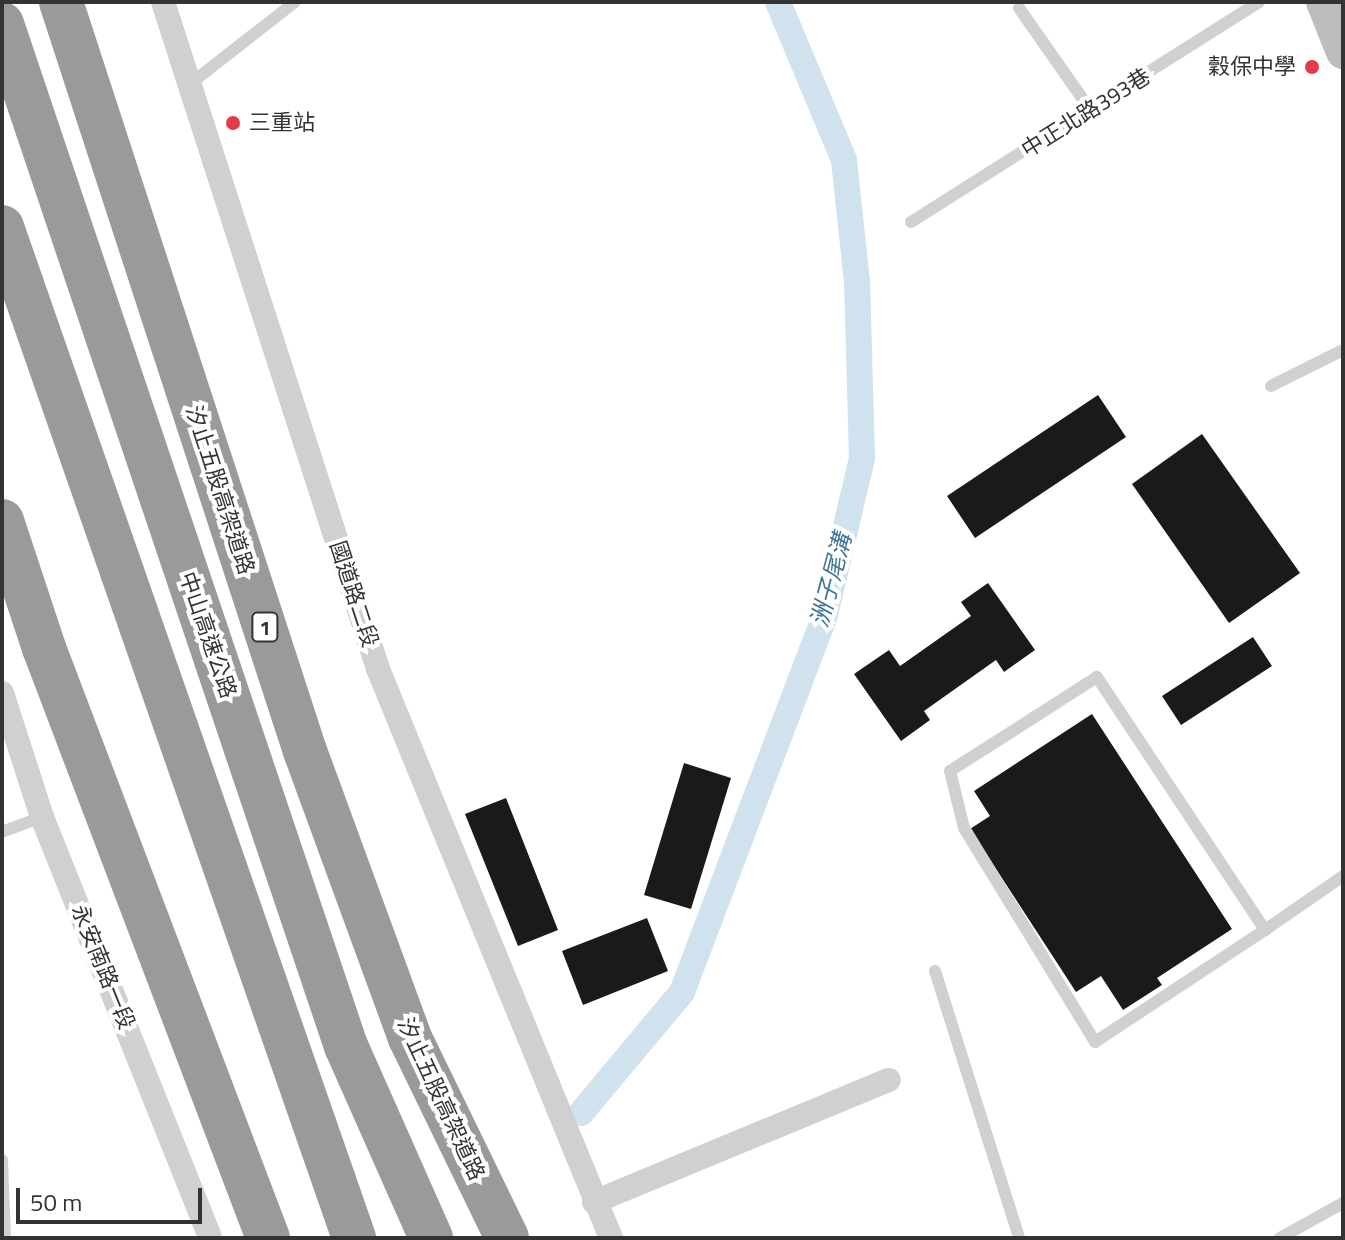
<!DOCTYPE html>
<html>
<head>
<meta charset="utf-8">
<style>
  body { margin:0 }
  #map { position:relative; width:1345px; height:1240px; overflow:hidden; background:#fff; font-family:"Titillium Web","Noto Sans TC",sans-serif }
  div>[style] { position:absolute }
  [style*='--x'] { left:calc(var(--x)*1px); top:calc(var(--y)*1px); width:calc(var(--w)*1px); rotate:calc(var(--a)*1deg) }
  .canal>* { height:26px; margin:-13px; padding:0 13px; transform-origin:13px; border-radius:13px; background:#cfe2ee }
  .building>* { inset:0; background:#1a1a1a }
  .lane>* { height:12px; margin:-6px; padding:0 6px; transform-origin:6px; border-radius:6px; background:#d0d0d0 }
  .street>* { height:24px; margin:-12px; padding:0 12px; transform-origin:12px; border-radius:12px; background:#d0d0d0 }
  .secondary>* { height:34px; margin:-17px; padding:0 17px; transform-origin:17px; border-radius:17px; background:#bdbdbd }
  .highway>* { height:44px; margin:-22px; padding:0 22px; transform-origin:22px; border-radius:22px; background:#9a9a9a }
  .dots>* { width:22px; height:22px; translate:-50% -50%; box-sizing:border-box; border:4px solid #fff; border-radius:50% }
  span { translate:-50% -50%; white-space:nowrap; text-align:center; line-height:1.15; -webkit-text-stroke:8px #fff; paint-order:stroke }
  .shield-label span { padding:2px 6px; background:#fff; border:2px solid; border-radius:6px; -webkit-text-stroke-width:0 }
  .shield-label { font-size:20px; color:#333; font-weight:700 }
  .poi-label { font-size:22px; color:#333 }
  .right { translate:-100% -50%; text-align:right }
  .left { translate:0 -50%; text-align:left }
  .street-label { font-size:22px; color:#333 }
  .water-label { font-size:24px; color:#3f7597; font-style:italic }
  .frame { position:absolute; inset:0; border:4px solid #333; pointer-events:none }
  .scale { position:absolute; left:16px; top:1188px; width:186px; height:36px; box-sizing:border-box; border:4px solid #333; border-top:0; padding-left:10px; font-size:24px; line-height:28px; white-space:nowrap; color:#333; -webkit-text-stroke:6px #fff; paint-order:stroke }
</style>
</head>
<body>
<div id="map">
  <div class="canal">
    <div style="--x:581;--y:1113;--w:158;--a:-50.1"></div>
    <div style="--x:682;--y:992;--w:399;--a:-69.2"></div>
    <div style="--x:824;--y:619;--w:165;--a:-76.7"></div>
    <div style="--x:862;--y:458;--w:176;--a:-91.6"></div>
    <div style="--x:857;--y:282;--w:123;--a:-96.1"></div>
    <div style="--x:844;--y:160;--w:171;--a:-112.7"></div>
  </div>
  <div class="building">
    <div style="clip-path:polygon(1098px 395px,1126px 437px,975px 538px,947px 496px)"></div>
    <div style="clip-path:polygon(1202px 434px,1300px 573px,1229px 623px,1132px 484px)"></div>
    <div style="clip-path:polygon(988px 583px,1035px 650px,1004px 672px,996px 660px,924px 711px,930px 720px,901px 741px,854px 674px,889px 650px,900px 666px,971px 616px,961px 602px)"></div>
    <div style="clip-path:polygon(1253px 637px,1272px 666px,1181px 725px,1162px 696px)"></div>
    <div style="clip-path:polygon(1092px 714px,1232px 929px,1157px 978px,1162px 985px,1123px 1010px,1101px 976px,1076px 992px,970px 829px,990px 816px,974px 791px)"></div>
    <div style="clip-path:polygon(684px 763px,731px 778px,691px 909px,644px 895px)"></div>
    <div style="clip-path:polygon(506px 798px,558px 930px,518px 946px,465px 814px)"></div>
    <div style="clip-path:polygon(647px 918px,668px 971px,583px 1005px,562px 951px)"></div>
  </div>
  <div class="lane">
    <div style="--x:1019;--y:8;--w:126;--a:55"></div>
    <div style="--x:190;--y:84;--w:133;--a:-38"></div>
    <div style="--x:911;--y:222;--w:412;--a:-32.3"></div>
    <div style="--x:1271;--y:386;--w:80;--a:-26.6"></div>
    <div style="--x:2;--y:832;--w:43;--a:-20.6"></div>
    <div style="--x:1265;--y:930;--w:304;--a:-123.6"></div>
    <div style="--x:1097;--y:677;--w:174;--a:147.4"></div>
    <div style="--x:950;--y:771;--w:59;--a:76.2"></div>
    <div style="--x:964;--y:828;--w:251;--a:58.5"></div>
    <div style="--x:1095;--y:1042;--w:204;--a:-33.4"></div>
    <div style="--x:1265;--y:930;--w:95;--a:-34.7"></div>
    <div style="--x:935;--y:971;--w:280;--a:72.5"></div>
    <div style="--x:2;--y:1160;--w:78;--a:87.8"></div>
    <div style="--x:1280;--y:1238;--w:72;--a:-29.1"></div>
  </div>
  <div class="street">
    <div style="--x:163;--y:2;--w:701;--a:72.13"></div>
    <div style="--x:378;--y:669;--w:615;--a:67.73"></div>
    <div style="--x:2;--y:693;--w:130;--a:72.1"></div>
    <div style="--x:42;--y:817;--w:453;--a:68.2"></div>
    <div style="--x:594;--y:1202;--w:319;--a:-22.5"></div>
  </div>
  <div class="secondary">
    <div style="--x:1323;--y:2;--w:54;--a:68.2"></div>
  </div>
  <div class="highway">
    <div style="--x:61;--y:2;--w:788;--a:71.96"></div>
    <div style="--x:305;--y:751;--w:306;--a:69.9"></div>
    <div style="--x:410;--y:1038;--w:222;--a:64.1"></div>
    <div style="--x:2;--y:24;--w:1078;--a:71.4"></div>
    <div style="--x:346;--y:1046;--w:210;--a:66.1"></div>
    <div style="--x:2;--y:227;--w:1071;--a:70.8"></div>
    <div style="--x:2;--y:521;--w:134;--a:71.7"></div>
    <div style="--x:44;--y:648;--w:631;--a:69.21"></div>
  </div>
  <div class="dots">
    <div style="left:1312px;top:67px;background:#e63946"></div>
    <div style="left:233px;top:123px;background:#e63946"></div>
  </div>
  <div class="shield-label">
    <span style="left:265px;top:627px">1</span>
  </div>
  <div class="poi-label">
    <span class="right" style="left:1296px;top:67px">穀保中學</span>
    <span class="left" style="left:249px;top:123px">三重站</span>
  </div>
  <div class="street-label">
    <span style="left:1086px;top:113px;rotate:-32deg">中正北路393巷</span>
    <span style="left:220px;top:490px;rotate:72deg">汐止五股高架道路</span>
    <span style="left:354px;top:594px;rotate:72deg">國道路二段</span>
    <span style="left:208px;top:635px;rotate:71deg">中山高速公路</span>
    <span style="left:103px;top:967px;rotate:68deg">永安南路一段</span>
    <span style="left:441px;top:1099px;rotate:65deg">汐止五股高架道路</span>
  </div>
  <div class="water-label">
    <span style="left:831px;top:580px;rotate:-75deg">洲子尾溝</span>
  </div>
  <div class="frame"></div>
  <div class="scale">50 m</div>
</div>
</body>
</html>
